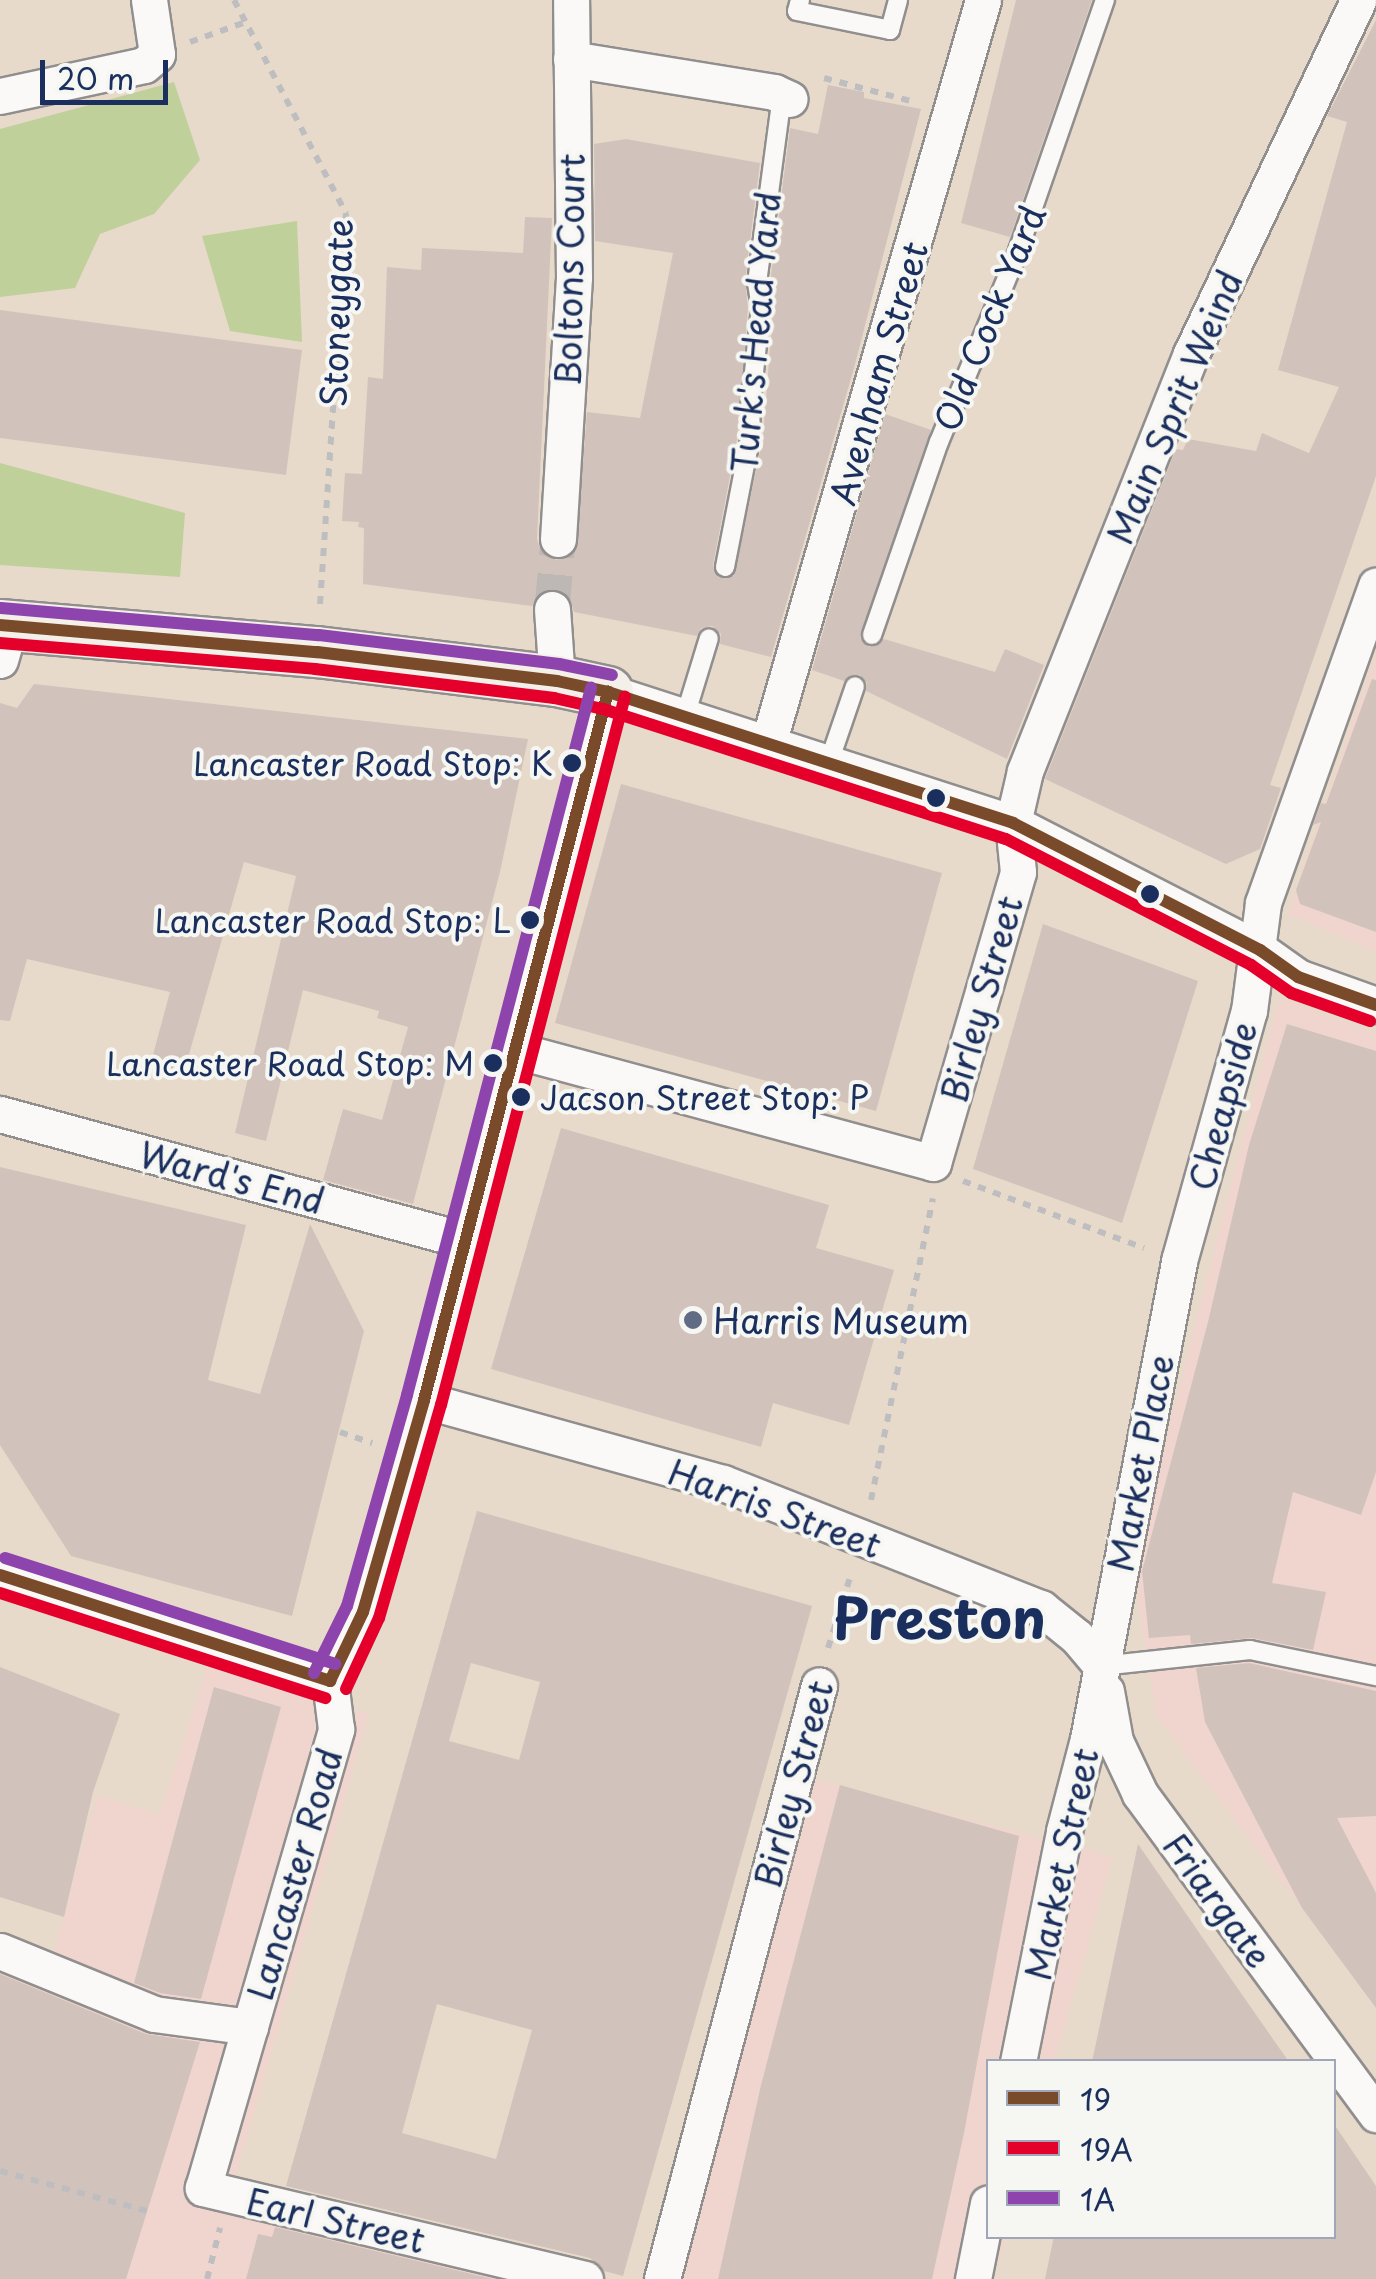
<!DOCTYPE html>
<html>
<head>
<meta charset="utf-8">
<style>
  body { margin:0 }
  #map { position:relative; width:1376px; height:2279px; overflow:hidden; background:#e7daca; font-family:"Playpen Sans",sans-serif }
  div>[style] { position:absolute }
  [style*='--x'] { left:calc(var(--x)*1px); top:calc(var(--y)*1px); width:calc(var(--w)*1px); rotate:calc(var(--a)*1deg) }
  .built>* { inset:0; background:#f0d4ce }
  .green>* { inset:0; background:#c0d09b }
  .building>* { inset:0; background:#d1c3bb }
  .street-tunnel>* { height:35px; margin-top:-17.5px; transform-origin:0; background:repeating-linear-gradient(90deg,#beb8b4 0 35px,transparent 0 53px) }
  .path>* { height:6px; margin-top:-3px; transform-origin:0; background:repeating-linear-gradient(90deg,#bebec0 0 8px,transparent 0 16px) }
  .roads { filter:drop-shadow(2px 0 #918e8e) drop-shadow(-2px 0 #918e8e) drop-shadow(0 2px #918e8e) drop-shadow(0 -2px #918e8e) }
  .lane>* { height:18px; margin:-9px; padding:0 9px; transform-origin:9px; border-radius:9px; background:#fbf9f7 }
  .street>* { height:35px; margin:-17.5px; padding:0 17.5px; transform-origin:17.5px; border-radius:17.5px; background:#fbf9f7 }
  .secondary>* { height:50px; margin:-25px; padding:0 25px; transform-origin:25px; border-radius:25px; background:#f4efe9 }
  .bus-1>* { height:12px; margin:-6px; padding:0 6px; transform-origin:6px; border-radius:6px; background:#7a4b2a }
  .bus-2>* { height:12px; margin:-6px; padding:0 6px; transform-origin:6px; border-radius:6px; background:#e4002b }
  .bus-3>* { height:12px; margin:-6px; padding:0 6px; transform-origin:6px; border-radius:6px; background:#8e44ad }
  .dots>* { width:28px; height:28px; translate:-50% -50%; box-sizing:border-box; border:5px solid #f6f6f2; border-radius:50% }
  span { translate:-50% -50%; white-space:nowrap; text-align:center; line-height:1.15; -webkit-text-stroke:8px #f6f6f2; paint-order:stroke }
  .bus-label { font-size:32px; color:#1b2f5e }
  .right { translate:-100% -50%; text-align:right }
  .left { translate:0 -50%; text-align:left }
  .street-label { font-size:35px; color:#1b2f5e }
  .poi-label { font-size:35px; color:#1b2f5e }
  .town-label { font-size:55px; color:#1b2f5e; font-weight:700 }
  .legend { position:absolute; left:986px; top:2059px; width:350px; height:180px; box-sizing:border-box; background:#f6f6f2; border:2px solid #9ea6b7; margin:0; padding:12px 18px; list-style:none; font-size:30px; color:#1b2f5e }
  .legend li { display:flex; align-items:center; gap:20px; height:50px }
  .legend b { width:50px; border:2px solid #9ea6b7 }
  .scale { position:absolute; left:40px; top:60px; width:128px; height:45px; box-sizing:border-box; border:5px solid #1b2f5e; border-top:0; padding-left:12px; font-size:30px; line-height:35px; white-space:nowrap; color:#1b2f5e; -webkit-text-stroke:8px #f6f6f2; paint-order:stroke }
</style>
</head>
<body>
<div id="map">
  <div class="built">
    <div style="clip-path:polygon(1376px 652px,1376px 952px,1288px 914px)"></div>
    <div style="clip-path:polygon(1279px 998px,1376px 1033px,1376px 2006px,1156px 1716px,1133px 1568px)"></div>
    <div style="clip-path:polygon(207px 1667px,369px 1714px,235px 2179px,536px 2279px,0 2279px,0 1935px,53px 1954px,97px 1796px,160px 1815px)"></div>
    <div style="clip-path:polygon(781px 1771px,1113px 1857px,1055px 2061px,988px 2062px,988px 2236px,1006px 2237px,993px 2279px,651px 2279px)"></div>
  </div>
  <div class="green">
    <div style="clip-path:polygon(174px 82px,200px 160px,154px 214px,100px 234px,75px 288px,0 297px,0 129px)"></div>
    <div style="clip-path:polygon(297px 221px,302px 342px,230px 331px,202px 236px)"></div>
    <div style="clip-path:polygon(0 463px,185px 513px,180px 577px,0 565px)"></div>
  </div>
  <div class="building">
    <div style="clip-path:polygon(1016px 0,1092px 0,1010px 237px,961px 223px)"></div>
    <div style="clip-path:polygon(1376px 20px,1376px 476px,1270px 785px,1281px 788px,1260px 849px,1226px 864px,1045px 779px,1176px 449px,1183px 450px,1188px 439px,1256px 451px,1262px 433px,1309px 453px,1339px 387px,1278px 370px,1347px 122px,1327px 116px)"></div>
    <div style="clip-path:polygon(828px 85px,864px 92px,864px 98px,921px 109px,854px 368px,771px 657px,720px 644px,721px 634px,712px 626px,701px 628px,697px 636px,574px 612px,569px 596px,552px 588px,539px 592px,532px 606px,363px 584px,364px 528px,358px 527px,359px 522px,342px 521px,345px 473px,362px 474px,368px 377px,383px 379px,387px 267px,421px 270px,422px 248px,523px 253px,525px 217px,552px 218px,537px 539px,540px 549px,556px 560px,576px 550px,587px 412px,640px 418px,673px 253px,595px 241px,594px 144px,626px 139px,760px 163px,745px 281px,748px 308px,738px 434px,713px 565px,718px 577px,734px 576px,763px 437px,773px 309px,770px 283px,790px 128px,818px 134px)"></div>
    <div style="clip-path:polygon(0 310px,302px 350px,286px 475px,0 438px)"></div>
    <div style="clip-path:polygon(885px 414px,931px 430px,860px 638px,869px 647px,884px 639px,995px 672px,1005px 649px,1044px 665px,1007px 759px,866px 691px,867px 683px,860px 675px,844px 681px,812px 670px)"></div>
    <div style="clip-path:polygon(1372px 679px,1376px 680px,1376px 932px,1300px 904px,1296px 890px,1321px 822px,1313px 825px,1321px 803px,1326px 804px)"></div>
    <div style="clip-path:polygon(34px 684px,528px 739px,500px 872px,413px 1204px,323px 1180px,343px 1109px,382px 1120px,408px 1027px,377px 1018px,379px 1011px,303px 990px,266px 1141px,235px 1133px,296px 876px,244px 862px,184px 1072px,151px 1062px,170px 992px,27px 959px,10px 1021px,0 1020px,0 703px,17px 708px)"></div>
    <div style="clip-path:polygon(621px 784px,942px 873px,876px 1111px,555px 1023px)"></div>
    <div style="clip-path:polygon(1043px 924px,1198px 981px,1122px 1223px,973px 1169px)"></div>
    <div style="clip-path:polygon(1287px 1024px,1376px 1051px,1376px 1472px,1361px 1515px,1293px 1492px,1272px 1583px,1326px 1592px,1313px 1650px,1252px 1638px,1191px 1644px,1190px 1635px,1149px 1638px,1142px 1571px,1208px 1322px,1249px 1145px)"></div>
    <div style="clip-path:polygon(561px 1128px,829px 1205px,816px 1248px,894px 1270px,849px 1425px,773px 1403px,761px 1447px,491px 1369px)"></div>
    <div style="clip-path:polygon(0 1167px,246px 1225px,208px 1380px,260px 1394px,310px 1224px,364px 1331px,292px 1616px,71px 1556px,0 1445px)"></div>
    <div style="clip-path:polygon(evenodd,477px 1511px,812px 1606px,623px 2276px,604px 2271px,590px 2258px,286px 2186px,477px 1511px,471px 1663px,540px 1682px,519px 1760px,449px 1741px,471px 1663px,477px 1511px,437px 2004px,532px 2030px,496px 2159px,402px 2133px,437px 2004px)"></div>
    <div style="clip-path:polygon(1249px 1663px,1376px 1691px,1376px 1816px,1337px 1818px,1376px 1893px,1376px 2008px,1302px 1908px,1205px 1722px,1196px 1668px)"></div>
    <div style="clip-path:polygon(0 1667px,120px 1714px,93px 1792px,64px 1917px,0 1897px)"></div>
    <div style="clip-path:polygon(214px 1687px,281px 1707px,201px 1999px,160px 1993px,134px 1983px)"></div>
    <div style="clip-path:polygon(840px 1785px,1019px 1836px,964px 2133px,932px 2279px,718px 2279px,761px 2085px)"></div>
    <div style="clip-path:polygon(1138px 1844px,1218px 1960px,1289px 2062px,1092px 2062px)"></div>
    <div style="clip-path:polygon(0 1974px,146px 2034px,200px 2042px,126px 2279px,0 2279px)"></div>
    <div style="clip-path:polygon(1334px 2124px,1376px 2186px,1376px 2279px,1045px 2279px,1054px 2236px,1334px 2236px)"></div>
    <div style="clip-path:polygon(275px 2227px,493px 2279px,246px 2279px,258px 2234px,272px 2237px)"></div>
  </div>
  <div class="street-tunnel">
    <div style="--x:552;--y:609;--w:70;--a:-85.1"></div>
  </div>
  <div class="path">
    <div style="--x:234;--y:0;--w:241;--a:62.3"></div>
    <div style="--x:346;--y:213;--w:393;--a:93.8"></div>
    <div style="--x:190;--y:42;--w:59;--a:-19.7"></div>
    <div style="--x:824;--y:78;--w:93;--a:14.9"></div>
    <div style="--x:963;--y:1181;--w:193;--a:20.3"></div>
    <div style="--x:340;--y:1432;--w:34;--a:19"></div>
    <div style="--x:871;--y:1500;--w:308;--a:-78.4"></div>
    <div style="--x:828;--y:1648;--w:77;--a:-72.7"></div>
    <div style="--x:0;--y:2171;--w:152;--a:15.2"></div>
    <div style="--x:207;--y:2279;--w:53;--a:-75.7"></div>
  </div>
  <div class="roads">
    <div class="lane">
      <div style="--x:800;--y:0;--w:11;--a:105"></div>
      <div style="--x:797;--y:11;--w:95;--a:11.5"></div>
      <div style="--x:890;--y:30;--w:31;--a:-75"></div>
      <div style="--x:725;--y:567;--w:135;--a:-78.9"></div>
      <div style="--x:751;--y:435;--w:26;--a:-92"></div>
      <div style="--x:750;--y:409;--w:102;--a:-83.8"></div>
      <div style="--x:761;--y:308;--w:25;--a:-99"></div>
      <div style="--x:757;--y:283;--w:189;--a:-82.4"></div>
      <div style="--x:872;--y:635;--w:204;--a:-70.9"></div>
      <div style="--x:939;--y:442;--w:207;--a:-67.5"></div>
      <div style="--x:1018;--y:251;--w:266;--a:-70.9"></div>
      <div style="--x:686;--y:713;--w:78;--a:-73"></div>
      <div style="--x:829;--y:762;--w:80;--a:-71.1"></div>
      <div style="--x:1101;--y:1666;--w:150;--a:-6.1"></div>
      <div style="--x:1250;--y:1650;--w:129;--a:11.7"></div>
    </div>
    <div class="street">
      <div style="--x:571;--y:59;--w:206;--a:9.2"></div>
      <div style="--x:774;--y:92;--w:17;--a:24"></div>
      <div style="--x:0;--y:96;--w:147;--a:-12.1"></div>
      <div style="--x:144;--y:65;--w:17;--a:-40"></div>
      <div style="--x:157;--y:54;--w:55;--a:-98.4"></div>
      <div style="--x:558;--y:539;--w:262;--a:-86.5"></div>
      <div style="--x:574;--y:277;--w:277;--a:-90.6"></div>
      <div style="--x:552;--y:609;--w:72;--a:86"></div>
      <div style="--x:0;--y:660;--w:35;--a:-74"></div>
      <div style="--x:768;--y:744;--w:774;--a:-73.88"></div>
      <div style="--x:515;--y:1050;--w:433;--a:15.1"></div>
      <div style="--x:933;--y:1163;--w:303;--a:-73.7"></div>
      <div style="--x:1018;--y:872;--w:49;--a:-95.8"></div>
      <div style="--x:1013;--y:823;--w:53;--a:-77"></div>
      <div style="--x:1025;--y:771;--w:449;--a:-68.3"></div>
      <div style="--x:1191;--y:354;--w:391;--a:-64.7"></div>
      <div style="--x:0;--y:1114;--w:481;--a:15.2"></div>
      <div style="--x:424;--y:1400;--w:310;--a:15.5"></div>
      <div style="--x:723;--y:1483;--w:342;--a:21.5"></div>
      <div style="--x:1041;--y:1608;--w:46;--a:38.9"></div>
      <div style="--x:1077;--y:1637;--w:38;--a:50"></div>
      <div style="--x:0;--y:1575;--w:347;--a:17.8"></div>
      <div style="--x:1106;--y:1691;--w:51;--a:79.8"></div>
      <div style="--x:1115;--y:1741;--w:59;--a:64.7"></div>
      <div style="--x:1140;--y:1794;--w:398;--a:53.6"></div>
      <div style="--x:0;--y:1951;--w:166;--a:22.2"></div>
      <div style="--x:154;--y:2014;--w:97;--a:7.7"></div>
      <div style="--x:1018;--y:2062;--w:236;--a:-78.7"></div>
      <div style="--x:1064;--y:1831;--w:95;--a:-75.4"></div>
      <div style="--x:1088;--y:1739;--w:487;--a:-79.2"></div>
      <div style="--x:1179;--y:1261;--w:260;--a:-74.4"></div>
      <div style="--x:1249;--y:1011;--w:109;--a:-82.6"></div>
      <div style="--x:1263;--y:903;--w:337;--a:-70.4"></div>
      <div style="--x:585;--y:2279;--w:393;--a:-166.6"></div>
      <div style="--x:203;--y:2188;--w:478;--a:-73.8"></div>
      <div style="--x:336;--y:1729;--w:48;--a:-97.1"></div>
      <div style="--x:330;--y:1681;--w:76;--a:-64.4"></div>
      <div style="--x:363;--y:1612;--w:221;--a:-73.9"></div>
      <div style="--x:424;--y:1400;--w:732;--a:-75.43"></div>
      <div style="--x:608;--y:692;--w:426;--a:17.9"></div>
      <div style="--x:1013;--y:823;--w:278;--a:27.2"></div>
      <div style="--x:1260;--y:950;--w:47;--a:35.4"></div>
      <div style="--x:1298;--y:977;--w:83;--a:19.7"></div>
      <div style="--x:662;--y:2279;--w:614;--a:-75.19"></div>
      <div style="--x:973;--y:2279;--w:77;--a:-78.8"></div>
    </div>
    <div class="secondary">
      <div style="--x:0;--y:625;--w:318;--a:4.9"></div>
      <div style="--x:317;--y:652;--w:242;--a:6.9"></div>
      <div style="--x:557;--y:681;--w:52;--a:12.2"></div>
    </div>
  </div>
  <div class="bus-1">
    <div style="--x:0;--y:625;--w:318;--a:4.9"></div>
    <div style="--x:317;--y:652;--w:242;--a:6.9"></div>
    <div style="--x:557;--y:681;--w:52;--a:12.2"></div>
    <div style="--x:608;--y:692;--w:426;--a:17.9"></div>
    <div style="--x:1013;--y:823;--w:278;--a:27.2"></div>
    <div style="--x:1260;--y:950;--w:47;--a:35.4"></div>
    <div style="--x:1298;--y:977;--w:83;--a:19.7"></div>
    <div style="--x:0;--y:1575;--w:347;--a:17.8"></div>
    <div style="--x:330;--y:1681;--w:76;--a:-64.4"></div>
    <div style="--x:363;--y:1612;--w:221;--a:-73.9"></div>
    <div style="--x:424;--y:1400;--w:732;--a:-75.43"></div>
  </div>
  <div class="bus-2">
    <div style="--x:0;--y:643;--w:316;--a:4.7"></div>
    <div style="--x:315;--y:669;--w:241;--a:6.9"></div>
    <div style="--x:554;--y:698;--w:50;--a:12.7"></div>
    <div style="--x:603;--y:709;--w:423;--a:17.9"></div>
    <div style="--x:1006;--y:839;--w:276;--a:27.2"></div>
    <div style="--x:1251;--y:965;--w:49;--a:35"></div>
    <div style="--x:1291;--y:993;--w:84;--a:19.5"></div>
    <div style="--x:0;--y:1593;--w:342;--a:17.9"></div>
    <div style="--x:346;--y:1689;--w:78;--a:-65.1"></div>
    <div style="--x:379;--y:1618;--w:222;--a:-73.8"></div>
    <div style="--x:441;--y:1405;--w:732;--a:-75.45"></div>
  </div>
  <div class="bus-3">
    <div style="--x:1;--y:608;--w:319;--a:4.9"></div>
    <div style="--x:319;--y:635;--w:242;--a:6.9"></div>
    <div style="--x:559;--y:664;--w:54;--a:11.7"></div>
    <div style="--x:5;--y:1558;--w:347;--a:17.8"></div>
    <div style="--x:314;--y:1673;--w:75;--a:-63.8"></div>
    <div style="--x:347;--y:1606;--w:219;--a:-74.1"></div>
    <div style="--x:407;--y:1395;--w:731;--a:-75.41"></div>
  </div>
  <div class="dots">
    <div style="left:572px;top:763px;background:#1b2f5e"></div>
    <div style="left:936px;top:798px;background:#1b2f5e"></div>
    <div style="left:1150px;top:894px;background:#1b2f5e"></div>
    <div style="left:530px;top:920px;background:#1b2f5e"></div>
    <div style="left:493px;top:1063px;background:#1b2f5e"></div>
    <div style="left:521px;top:1097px;background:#1b2f5e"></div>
    <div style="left:693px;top:1320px;background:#626b84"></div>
  </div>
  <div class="bus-label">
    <span class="right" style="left:553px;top:763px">Lancaster Road Stop: K</span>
    <span class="right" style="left:511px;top:920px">Lancaster Road Stop: L</span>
    <span class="right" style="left:474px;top:1063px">Lancaster Road Stop: M</span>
    <span class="left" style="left:540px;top:1097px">Jacson Street Stop: P</span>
  </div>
  <div class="street-label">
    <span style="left:569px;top:270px;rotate:-89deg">Boltons Court</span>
    <span style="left:336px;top:313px;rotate:-88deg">Stoneygate</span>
    <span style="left:989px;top:318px;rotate:-68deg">Old Cock Yard</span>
    <span style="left:755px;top:332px;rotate:-85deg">Turk's Head Yard</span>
    <span style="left:878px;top:373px;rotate:-74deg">Avenham Street</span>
    <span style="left:1174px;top:407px;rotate:-67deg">Main Sprit Weind</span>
    <span style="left:981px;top:999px;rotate:-74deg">Birley Street</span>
    <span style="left:1222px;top:1106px;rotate:-75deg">Cheapside</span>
    <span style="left:232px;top:1177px;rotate:15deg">Ward's End</span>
    <span style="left:1140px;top:1463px;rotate:-79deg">Market Place</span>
    <span style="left:775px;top:1508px;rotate:20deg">Harris Street</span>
    <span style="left:793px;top:1784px;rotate:-75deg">Birley Street</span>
    <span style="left:1061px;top:1864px;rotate:-78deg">Market Street</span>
    <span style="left:294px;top:1874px;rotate:-74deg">Lancaster Road</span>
    <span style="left:1218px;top:1900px;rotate:54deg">Friargate</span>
    <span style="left:336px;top:2220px;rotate:13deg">Earl Street</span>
  </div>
  <div class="poi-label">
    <span class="left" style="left:713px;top:1320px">Harris Museum</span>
  </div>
  <div class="town-label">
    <span style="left:939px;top:1617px">Preston</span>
  </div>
  <ul class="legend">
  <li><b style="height:12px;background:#7a4b2a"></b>19</li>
  <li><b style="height:12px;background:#e4002b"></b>19A</li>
  <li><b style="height:12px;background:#8e44ad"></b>1A</li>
  </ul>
  <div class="scale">20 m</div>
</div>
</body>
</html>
